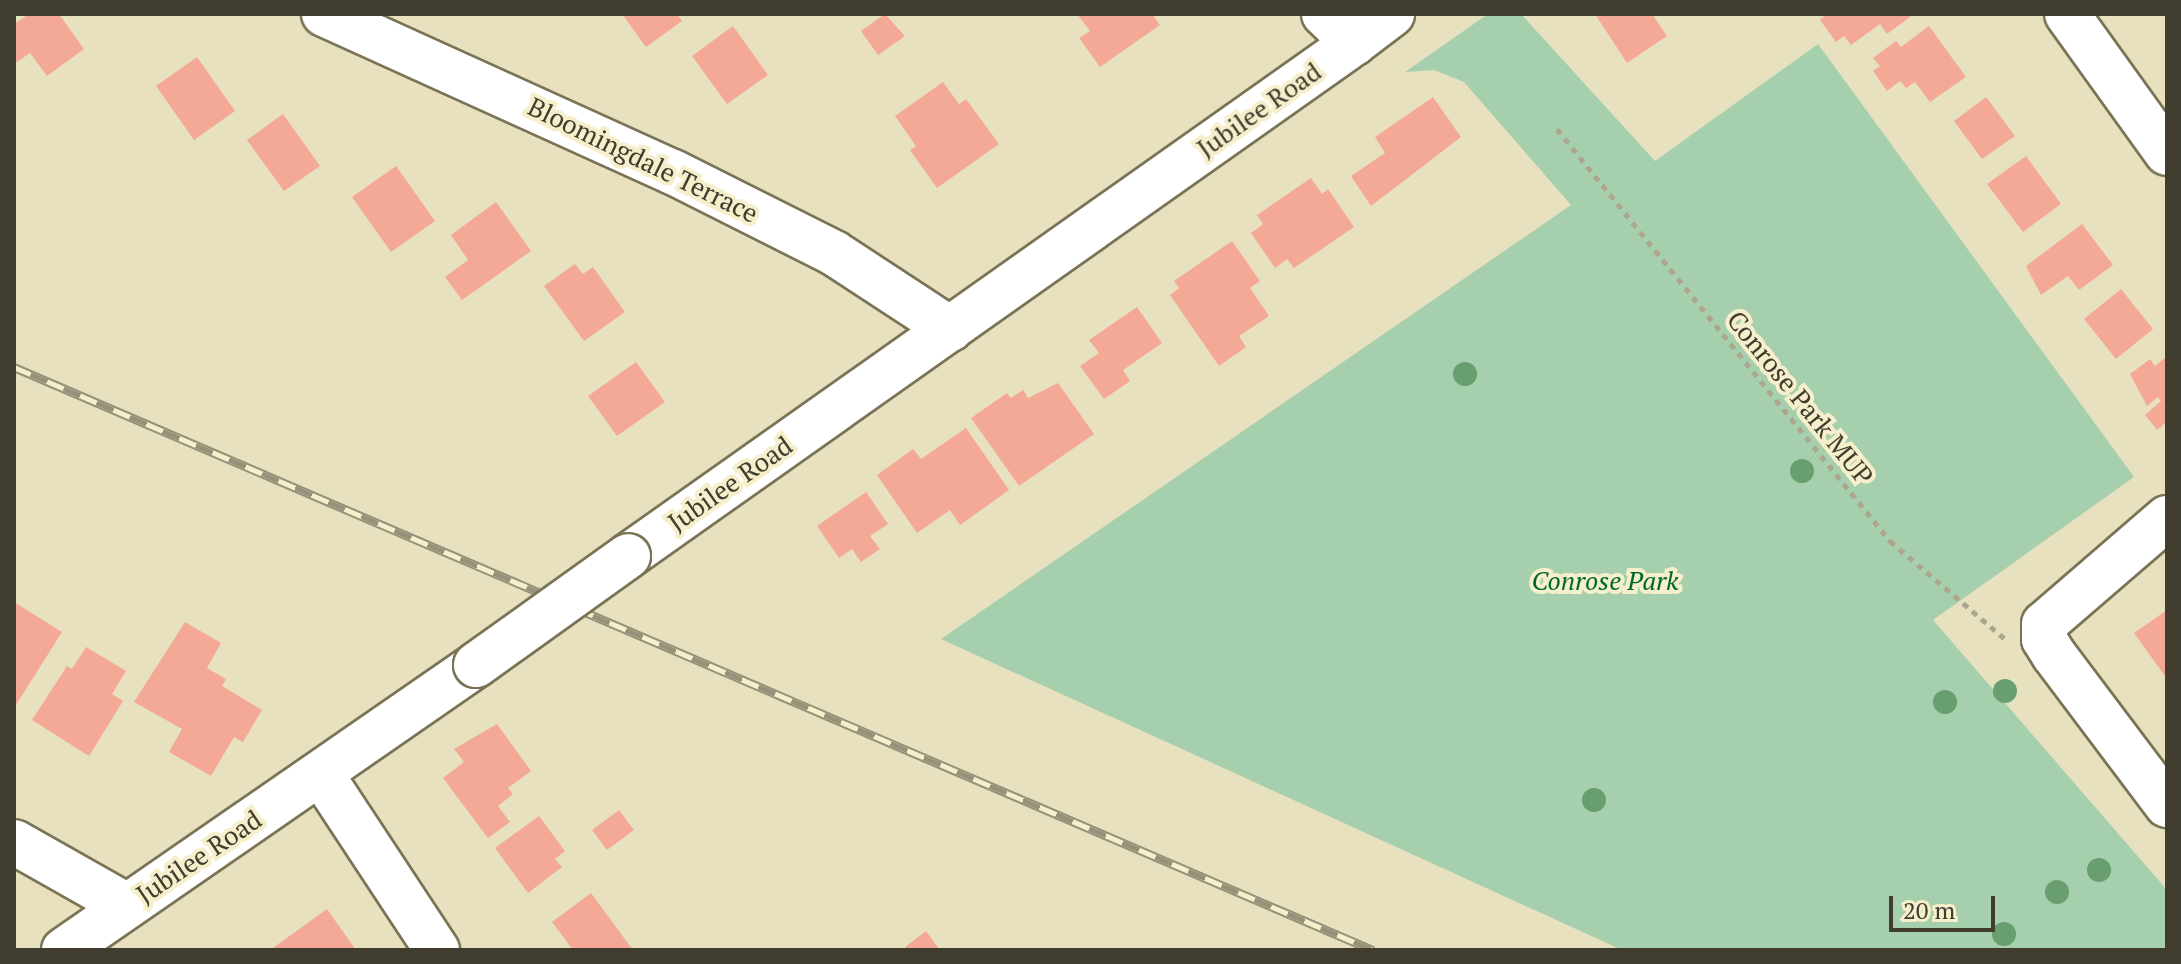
<!DOCTYPE html>
<html>
<head>
<meta charset="utf-8">
<style>
  body { margin:0 }
  #map { position:relative; width:2181px; height:964px; overflow:hidden; background:#e8e1bf; font-family:"PT Serif",serif }
  div>[style] { position:absolute }
  [style*='--x'] { left:calc(var(--x)*1px); top:calc(var(--y)*1px); width:calc(var(--w)*1px); rotate:calc(var(--a)*1deg) }
  .green>* { inset:0; background:#a6cfae }
  .building>* { inset:0; background:#f4a996 }
  .path>* { height:5px; margin-top:-2.5px; transform-origin:0; background:repeating-linear-gradient(90deg,#aca78c 0 6px,transparent 0 12px) }
  .roads { filter:drop-shadow(2px 0 #7a7355) drop-shadow(-2px 0 #7a7355) drop-shadow(0 2px #7a7355) drop-shadow(0 -2px #7a7355) }
  .minor>* { height:44px; margin:-22px; padding:0 22px; transform-origin:22px; border-radius:22px; background:#fff }
  .major>* { height:44px; margin:-22px; padding:0 22px; transform-origin:22px; border-radius:22px; background:#fff }
  .rail>* { height:9px; margin-top:-4.5px; transform-origin:0; background:repeating-linear-gradient(90deg,#f6efcc 0 18px,#969179 0 36px); box-sizing:border-box; border-block:2px solid #969179 }
  .bridges { filter:drop-shadow(2px 0 #7a7355) drop-shadow(-2px 0 #7a7355) drop-shadow(0 2px #7a7355) drop-shadow(0 -2px #7a7355) }
  .minor-bridge>* { height:44px; margin:-22px; padding:0 22px; transform-origin:22px; border-radius:22px; background:#fff }
  .trees>* { width:24px; height:24px; margin:-12px; border-radius:50%; background:#699e6f }
  span { translate:-50% -50%; white-space:nowrap; text-align:center; line-height:1.15; -webkit-text-stroke:8px #f6efcc; paint-order:stroke }
  .street-label { font-size:26px; color:#403d2f }
  .park-label { font-size:26px; color:#01682e; font-style:italic }
  .frame { position:absolute; inset:0; border:16px solid #403d2f; pointer-events:none }
  .scale { position:absolute; left:1889px; top:896px; width:106px; height:36px; box-sizing:border-box; border:4px solid #403d2f; border-top:0; padding-left:10px; font-size:24px; line-height:28px; white-space:nowrap; color:#403d2f; -webkit-text-stroke:6px #f6efcc; paint-order:stroke }
</style>
</head>
<body>
<div id="map">
  <div class="green">
    <div style="clip-path:polygon(1488px 14px,1521px 14px,1655px 161px,1818px 44px,2134px 477px,1933px 620px,2167px 890px,2167px 950px,1622px 950px,941px 639px,1571px 205px,1464px 82px,1434px 70px,1405px 72px)"></div>
  </div>
  <div class="building">
    <div style="clip-path:polygon(29px 14px,59px 14px,84px 49px,47px 76px,30px 53px,14px 64px,14px 24px)"></div>
    <div style="clip-path:polygon(622px 14px,677px 14px,682px 21px,646px 47px)"></div>
    <div style="clip-path:polygon(885px 14px,905px 36px,878px 55px,861px 31px)"></div>
    <div style="clip-path:polygon(1077px 14px,1152px 14px,1160px 25px,1100px 67px,1079px 38px,1090px 31px)"></div>
    <div style="clip-path:polygon(1595px 14px,1652px 14px,1667px 36px,1627px 63px)"></div>
    <div style="clip-path:polygon(1827px 14px,1914px 14px,1887px 34px,1880px 24px,1851px 45px,1844px 36px,1836px 42px,1820px 20px)"></div>
    <div style="clip-path:polygon(733px 26px,768px 75px,727px 104px,692px 56px)"></div>
    <div style="clip-path:polygon(1929px 26px,1966px 77px,1930px 102px,1915px 82px,1906px 88px,1900px 81px,1887px 91px,1873px 71px,1880px 66px,1873px 58px,1896px 41px,1901px 47px)"></div>
    <div style="clip-path:polygon(197px 57px,235px 111px,194px 140px,156px 86px)"></div>
    <div style="clip-path:polygon(943px 82px,959px 104px,966px 99px,999px 144px,937px 188px,910px 150px,916px 146px,895px 116px)"></div>
    <div style="clip-path:polygon(1433px 97px,1461px 137px,1371px 206px,1351px 176px,1385px 153px,1375px 137px)"></div>
    <div style="clip-path:polygon(1986px 97px,2015px 136px,1982px 159px,1954px 121px)"></div>
    <div style="clip-path:polygon(283px 114px,320px 166px,284px 191px,247px 140px)"></div>
    <div style="clip-path:polygon(2026px 156px,2061px 204px,2023px 232px,1987px 184px)"></div>
    <div style="clip-path:polygon(396px 166px,435px 221px,391px 252px,352px 197px)"></div>
    <div style="clip-path:polygon(1311px 178px,1322px 194px,1328px 189px,1354px 227px,1294px 268px,1287px 259px,1275px 268px,1251px 233px,1263px 224px,1257px 215px)"></div>
    <div style="clip-path:polygon(496px 202px,531px 251px,462px 300px,445px 277px,468px 260px,451px 235px)"></div>
    <div style="clip-path:polygon(2082px 224px,2113px 265px,2079px 290px,2068px 276px,2041px 295px,2026px 266px)"></div>
    <div style="clip-path:polygon(1232px 241px,1260px 281px,1250px 288px,1269px 316px,1239px 336px,1246px 347px,1219px 366px,1170px 295px,1179px 288px,1174px 281px)"></div>
    <div style="clip-path:polygon(575px 264px,583px 274px,593px 267px,625px 312px,584px 341px,544px 286px)"></div>
    <div style="clip-path:polygon(2121px 289px,2153px 329px,2116px 359px,2084px 319px)"></div>
    <div style="clip-path:polygon(1137px 307px,1162px 343px,1123px 370px,1130px 381px,1104px 399px,1080px 366px,1099px 353px,1089px 340px)"></div>
    <div style="clip-path:polygon(2167px 356px,2167px 422px,2157px 430px,2145px 415px,2161px 401px,2158px 397px,2147px 406px,2130px 374px,2150px 359px,2155px 366px)"></div>
    <div style="clip-path:polygon(636px 362px,665px 402px,617px 436px,588px 396px)"></div>
    <div style="clip-path:polygon(1058px 383px,1094px 434px,1019px 486px,971px 418px,1007px 393px,1011px 398px,1023px 390px,1028px 398px)"></div>
    <div style="clip-path:polygon(966px 428px,1009px 490px,960px 525px,950px 510px,917px 533px,877px 475px,913px 449px,921px 459px)"></div>
    <div style="clip-path:polygon(866px 492px,888px 524px,870px 536px,880px 549px,861px 562px,852px 549px,839px 558px,817px 526px)"></div>
    <div style="clip-path:polygon(14px 602px,62px 632px,14px 708px)"></div>
    <div style="clip-path:polygon(2167px 610px,2167px 679px,2134px 633px)"></div>
    <div style="clip-path:polygon(185px 622px,221px 643px,207px 668px,226px 679px,222px 686px,262px 710px,243px 742px,234px 737px,211px 776px,169px 752px,182px 729px,134px 702px)"></div>
    <div style="clip-path:polygon(86px 647px,126px 671px,112px 694px,123px 701px,89px 756px,32px 720px,67px 666px,72px 669px)"></div>
    <div style="clip-path:polygon(497px 724px,531px 771px,508px 788px,513px 794px,498px 806px,510px 822px,488px 838px,443px 778px,464px 762px,454px 749px)"></div>
    <div style="clip-path:polygon(619px 810px,634px 830px,607px 850px,592px 830px)"></div>
    <div style="clip-path:polygon(539px 816px,565px 851px,555px 859px,562px 867px,528px 893px,495px 848px)"></div>
    <div style="clip-path:polygon(591px 893px,633px 950px,573px 950px,552px 922px)"></div>
    <div style="clip-path:polygon(327px 909px,356px 950px,270px 950px)"></div>
    <div style="clip-path:polygon(926px 931px,940px 950px,908px 950px,905px 947px)"></div>
  </div>
  <div class="path">
    <div style="--x:1557;--y:129;--w:530;--a:51.05"></div>
    <div style="--x:1890;--y:541;--w:150;--a:40.4"></div>
  </div>
  <div class="roads">
    <div class="minor">
      <div style="--x:324;--y:14;--w:383;--a:24.4"></div>
      <div style="--x:673;--y:172;--w:180;--a:26.7"></div>
      <div style="--x:834;--y:253;--w:139;--a:33.2"></div>
      <div style="--x:2067;--y:14;--w:171;--a:54.3"></div>
      <div style="--x:2167;--y:518;--w:162;--a:139.2"></div>
      <div style="--x:2044;--y:624;--w:15;--a:90"></div>
      <div style="--x:2044;--y:639;--w:19;--a:58"></div>
      <div style="--x:2054;--y:655;--w:188;--a:53"></div>
      <div style="--x:628;--y:556;--w:889;--a:-35.25"></div>
      <div style="--x:321;--y:774;--w:211;--a:56.6"></div>
      <div style="--x:14;--y:842;--w:130;--a:29.5"></div>
      <div style="--x:64;--y:950;--w:501;--a:-34.67"></div>
    </div>
    <div class="major">
      <div style="--x:1324;--y:14;--w:42;--a:44"></div>
      <div style="--x:1354;--y:43;--w:48;--a:-37.3"></div>
    </div>
  </div>
  <div class="rail">
    <div style="--x:14;--y:367;--w:1479;--a:23.22"></div>
  </div>
  <div class="bridges">
    <div class="minor-bridge">
      <div style="--x:476;--y:665;--w:187;--a:-35.6"></div>
    </div>
  </div>
  <div class="trees">
    <div style="left:1465px;top:374px"></div>
    <div style="left:1802px;top:471px"></div>
    <div style="left:2005px;top:691px"></div>
    <div style="left:1945px;top:702px"></div>
    <div style="left:1594px;top:800px"></div>
    <div style="left:2099px;top:870px"></div>
    <div style="left:2057px;top:892px"></div>
    <div style="left:2004px;top:934px"></div>
  </div>
  <div class="street-label">
    <span style="left:1259px;top:110px;rotate:-35deg">Jubilee Road</span>
    <span style="left:643px;top:160px;rotate:26deg">Bloomingdale Terrace</span>
    <span style="left:1800px;top:398px;rotate:51deg">Conrose Park MUP</span>
    <span style="left:730px;top:484px;rotate:-35deg">Jubilee Road</span>
    <span style="left:199px;top:857px;rotate:-34deg">Jubilee Road</span>
  </div>
  <div class="park-label">
    <span style="left:1605px;top:581px">Conrose Park</span>
  </div>
  <div class="frame"></div>
  <div class="scale">20 m</div>
</div>
</body>
</html>
